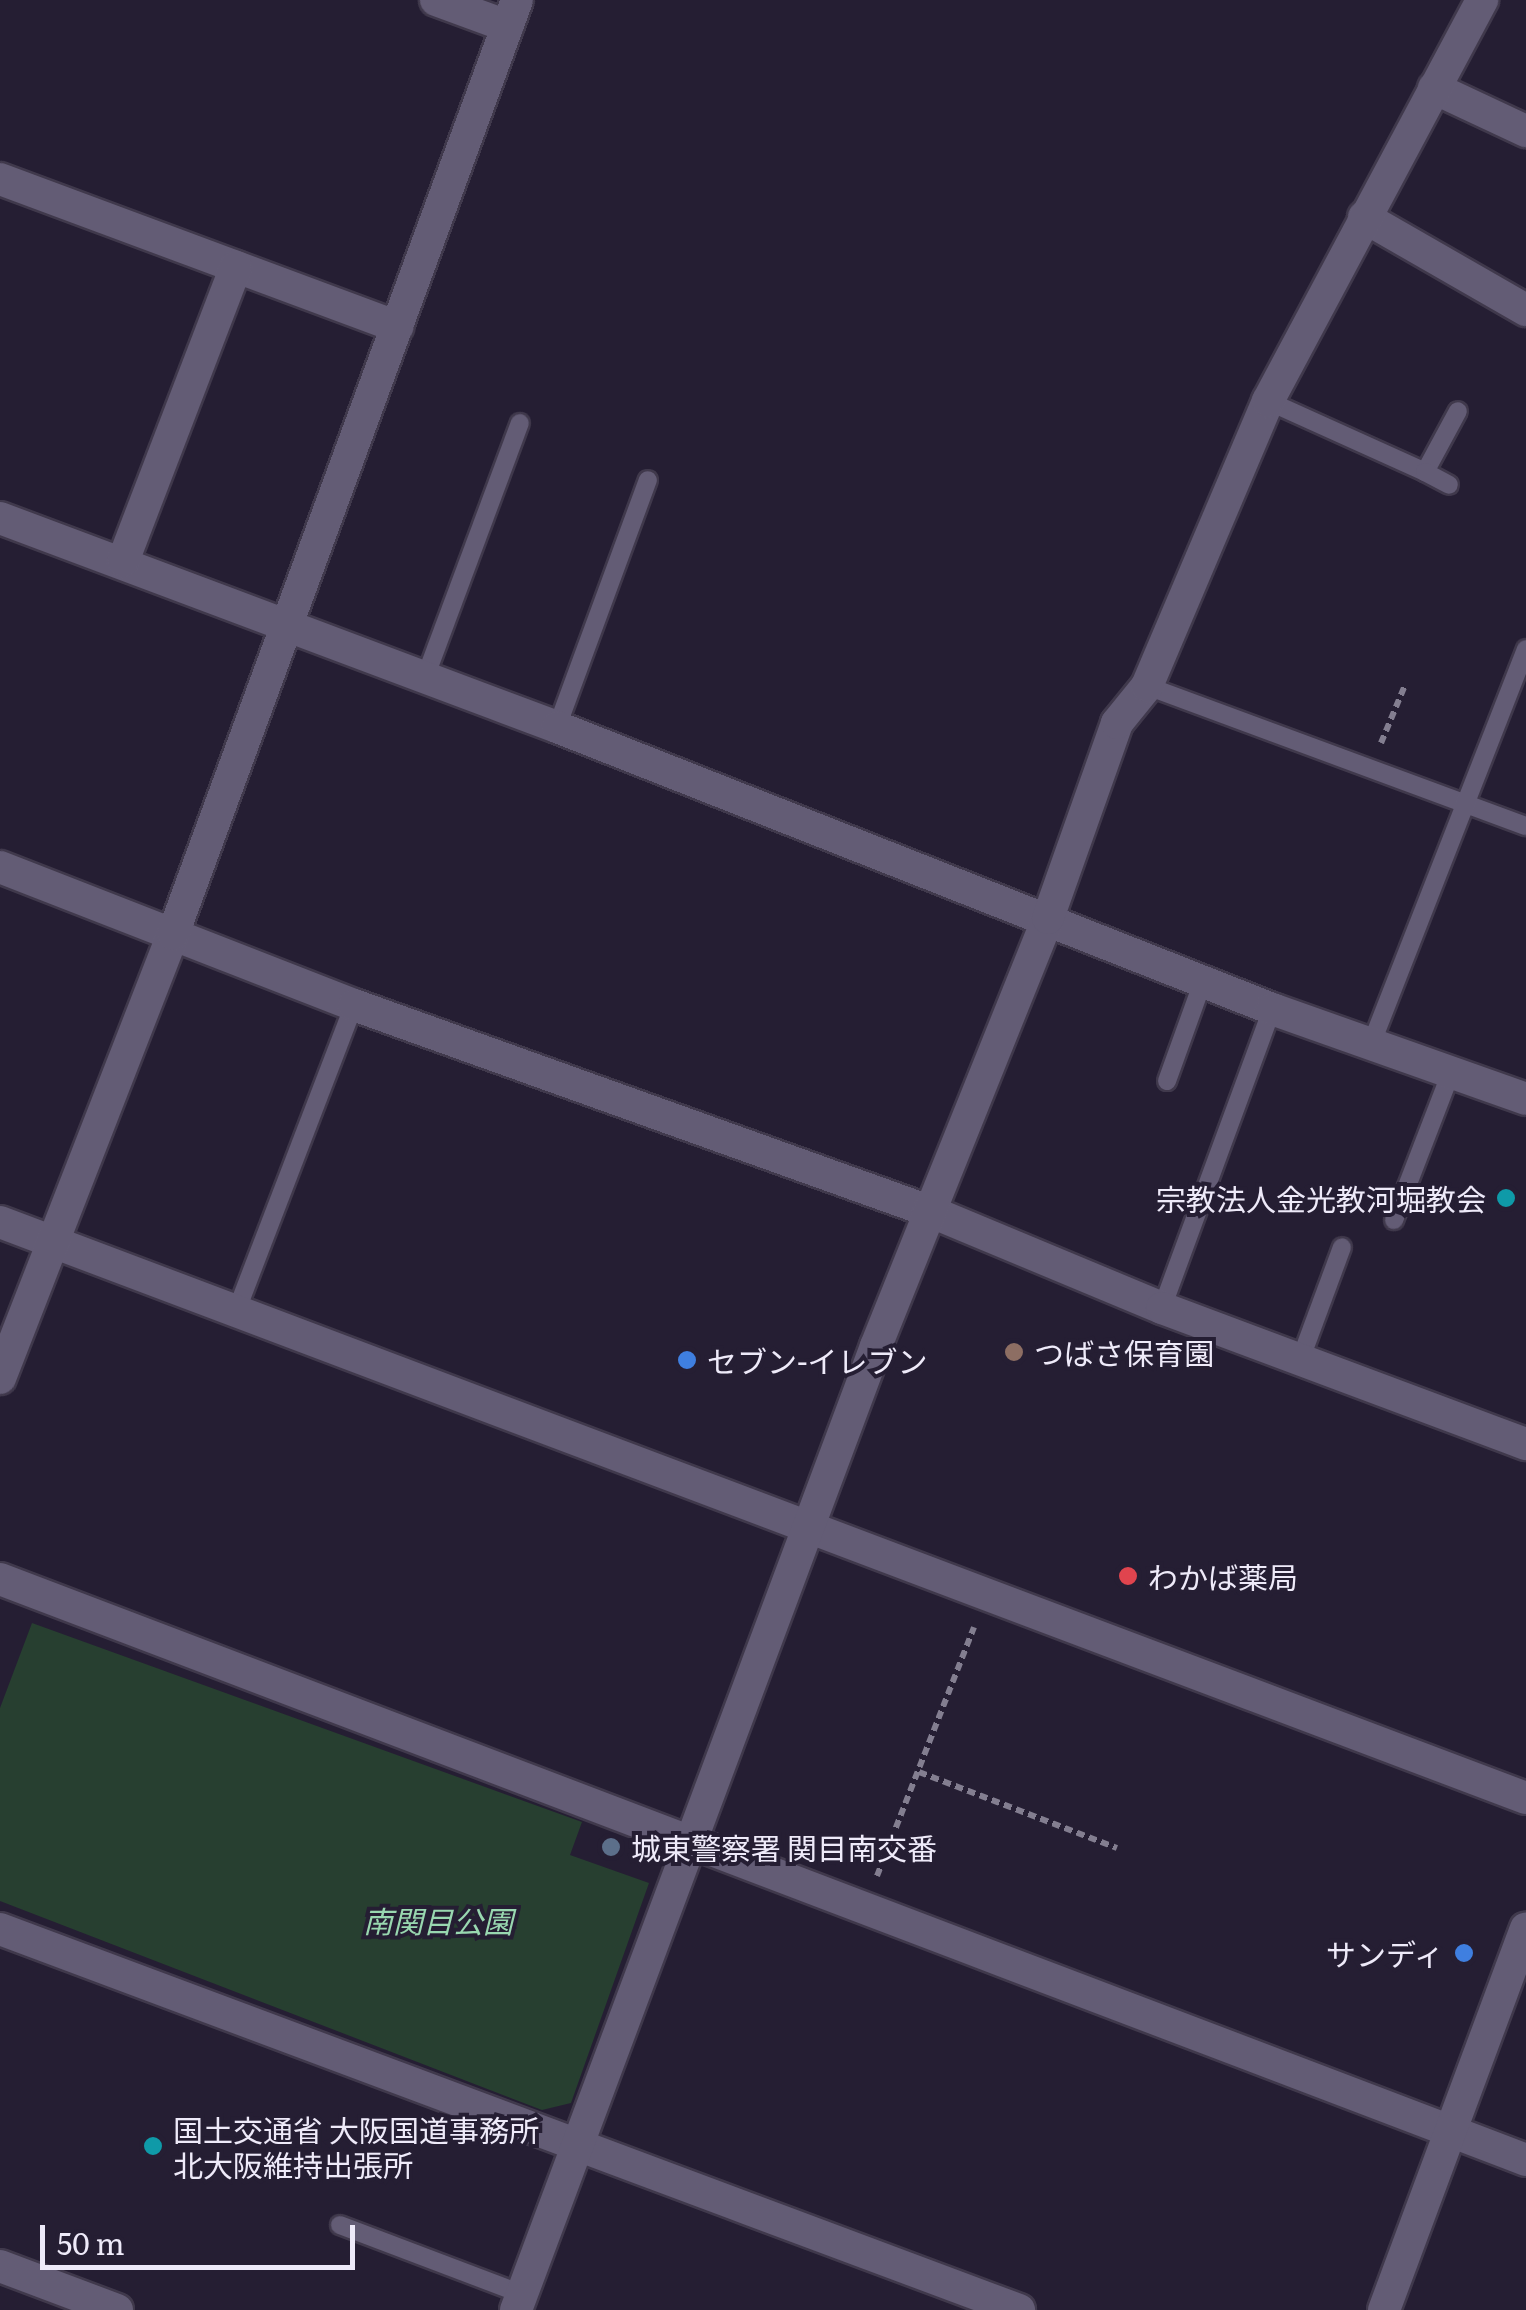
<!DOCTYPE html>
<html>
<head>
<meta charset="utf-8">
<style>
  body { margin:0 }
  #map { position:relative; width:1526px; height:2310px; overflow:hidden; background:#251e33; font-family:Literata,"Noto Sans JP",serif }
  div>[style] { position:absolute }
  [style*='--x'] { left:calc(var(--x)*1px); top:calc(var(--y)*1px); width:calc(var(--w)*1px); rotate:calc(var(--a)*1deg) }
  .green>* { inset:0; background:#273f30 }
  .path>* { height:6px; margin-top:-3px; transform-origin:0; background:repeating-linear-gradient(90deg,#837e90 0 8px,transparent 0 13px) }
  .roads { filter:drop-shadow(2px 0 #40394c) drop-shadow(-2px 0 #40394c) drop-shadow(0 2px #40394c) drop-shadow(0 -2px #40394c) }
  .lane>* { height:18px; margin:-9px; padding:0 9px; transform-origin:9px; border-radius:9px; background:#635c75 }
  .street>* { height:32px; margin:-16px; padding:0 16px; transform-origin:16px; border-radius:16px; background:#635c75 }
  .dots>* { width:28px; height:28px; translate:-50% -50%; box-sizing:border-box; border:5px solid #251e33; border-radius:50% }
  span { translate:-50% -50%; white-space:nowrap; text-align:center; line-height:1.15; -webkit-text-stroke:8px #251e33; paint-order:stroke }
  .poi-label { font-size:30px; color:#eeeaf9 }
  .right { translate:-100% -50%; text-align:right }
  .left { translate:0 -50%; text-align:left }
  .park-label { font-size:30px; color:#99d8b0; font-style:italic }
  .scale { position:absolute; left:40px; top:2225px; width:315px; height:45px; box-sizing:border-box; border:5px solid #eeeaf9; border-top:0; padding-left:12px; font-size:30px; line-height:35px; white-space:nowrap; color:#eeeaf9; -webkit-text-stroke:8px #251e33; paint-order:stroke }
</style>
</head>
<body>
<div id="map">
  <div class="green">
    <div style="clip-path:polygon(32px 1623px,582px 1822px,570px 1855px,649px 1883px,571px 2103px,542px 2110px,0 1901px,0 1708px)"></div>
  </div>
  <div class="path">
    <div style="--x:1381;--y:743;--w:63;--a:-67.5"></div>
    <div style="--x:919;--y:1772;--w:212;--a:21"></div>
    <div style="--x:877;--y:1876;--w:267;--a:-68.7"></div>
  </div>
  <div class="roads">
    <div class="lane">
      <div style="--x:1268;--y:401;--w:172;--a:24.3"></div>
      <div style="--x:1425;--y:472;--w:69;--a:-61.6"></div>
      <div style="--x:1425;--y:472;--w:27;--a:28"></div>
      <div style="--x:425;--y:678;--w:272;--a:-69.6"></div>
      <div style="--x:1147;--y:686;--w:404;--a:20.3"></div>
      <div style="--x:557;--y:727;--w:263;--a:-69.8"></div>
      <div style="--x:1372;--y:1042;--w:422;--a:-68.6"></div>
      <div style="--x:1167;--y:1081;--w:106;--a:-70.2"></div>
      <div style="--x:1394;--y:1220;--w:159;--a:-68.9"></div>
      <div style="--x:1162;--y:1308;--w:319;--a:-69.8"></div>
      <div style="--x:236;--y:1312;--w:329;--a:-69"></div>
      <div style="--x:1301;--y:1358;--w:118;--a:-69.7"></div>
      <div style="--x:340;--y:2225;--w:195;--a:20.8"></div>
    </div>
    <div class="street">
      <div style="--x:436;--y:0;--w:76;--a:20.1"></div>
      <div style="--x:1434;--y:88;--w:102;--a:25.1"></div>
      <div style="--x:0;--y:179;--w:424;--a:20.4"></div>
      <div style="--x:1364;--y:217;--w:187;--a:29.9"></div>
      <div style="--x:0;--y:518;--w:595;--a:20.57"></div>
      <div style="--x:557;--y:727;--w:769;--a:21.52"></div>
      <div style="--x:1272;--y:1009;--w:269;--a:19.5"></div>
      <div style="--x:123;--y:561;--w:315;--a:-69"></div>
      <div style="--x:0;--y:867;--w:380;--a:21.3"></div>
      <div style="--x:354;--y:1005;--w:611;--a:19.71"></div>
      <div style="--x:929;--y:1211;--w:252;--a:22.6"></div>
      <div style="--x:1162;--y:1308;--w:389;--a:20.5"></div>
      <div style="--x:0;--y:1222;--w:1631;--a:20.68"></div>
      <div style="--x:0;--y:1378;--w:477;--a:-68.7"></div>
      <div style="--x:173;--y:934;--w:995;--a:-69.78"></div>
      <div style="--x:0;--y:1579;--w:1633;--a:20.84"></div>
      <div style="--x:0;--y:1929;--w:1088;--a:20.5"></div>
      <div style="--x:0;--y:2266;--w:125;--a:20.6"></div>
      <div style="--x:516;--y:2310;--w:1029;--a:-69.52"></div>
      <div style="--x:876;--y:1346;--w:461;--a:-68.1"></div>
      <div style="--x:1048;--y:918;--w:207;--a:-70.5"></div>
      <div style="--x:1117;--y:723;--w:48;--a:-51"></div>
      <div style="--x:1147;--y:686;--w:310;--a:-67"></div>
      <div style="--x:1268;--y:401;--w:455;--a:-61.9"></div>
      <div style="--x:1384;--y:2310;--w:407;--a:-69.6"></div>
    </div>
  </div>
  <div class="dots">
    <div style="left:1506px;top:1198px;background:#0f9aa8"></div>
    <div style="left:1014px;top:1352px;background:#8d6e63"></div>
    <div style="left:687px;top:1360px;background:#3f7fe0"></div>
    <div style="left:1128px;top:1576px;background:#e0444e"></div>
    <div style="left:611px;top:1847px;background:#5c6f8a"></div>
    <div style="left:1464px;top:1953px;background:#3f7fe0"></div>
    <div style="left:153px;top:2146px;background:#0f9aa8"></div>
  </div>
  <div class="poi-label">
    <span class="right" style="left:1486px;top:1198px">宗教法人金光教河堀教会</span>
    <span class="left" style="left:1034px;top:1352px">つばさ保育園</span>
    <span class="left" style="left:707px;top:1360px">セブン-イレブン</span>
    <span class="left" style="left:1148px;top:1576px">わかば薬局</span>
    <span class="left" style="left:631px;top:1847px">城東警察署 関目南交番</span>
    <span class="right" style="left:1444px;top:1953px">サンディ</span>
    <span class="left" style="left:173px;top:2146px">国土交通省 大阪国道事務所<br>北大阪維持出張所</span>
  </div>
  <div class="park-label">
    <span style="left:438px;top:1920px">南関目公園</span>
  </div>
  <div class="scale">50 m</div>
</div>
</body>
</html>
